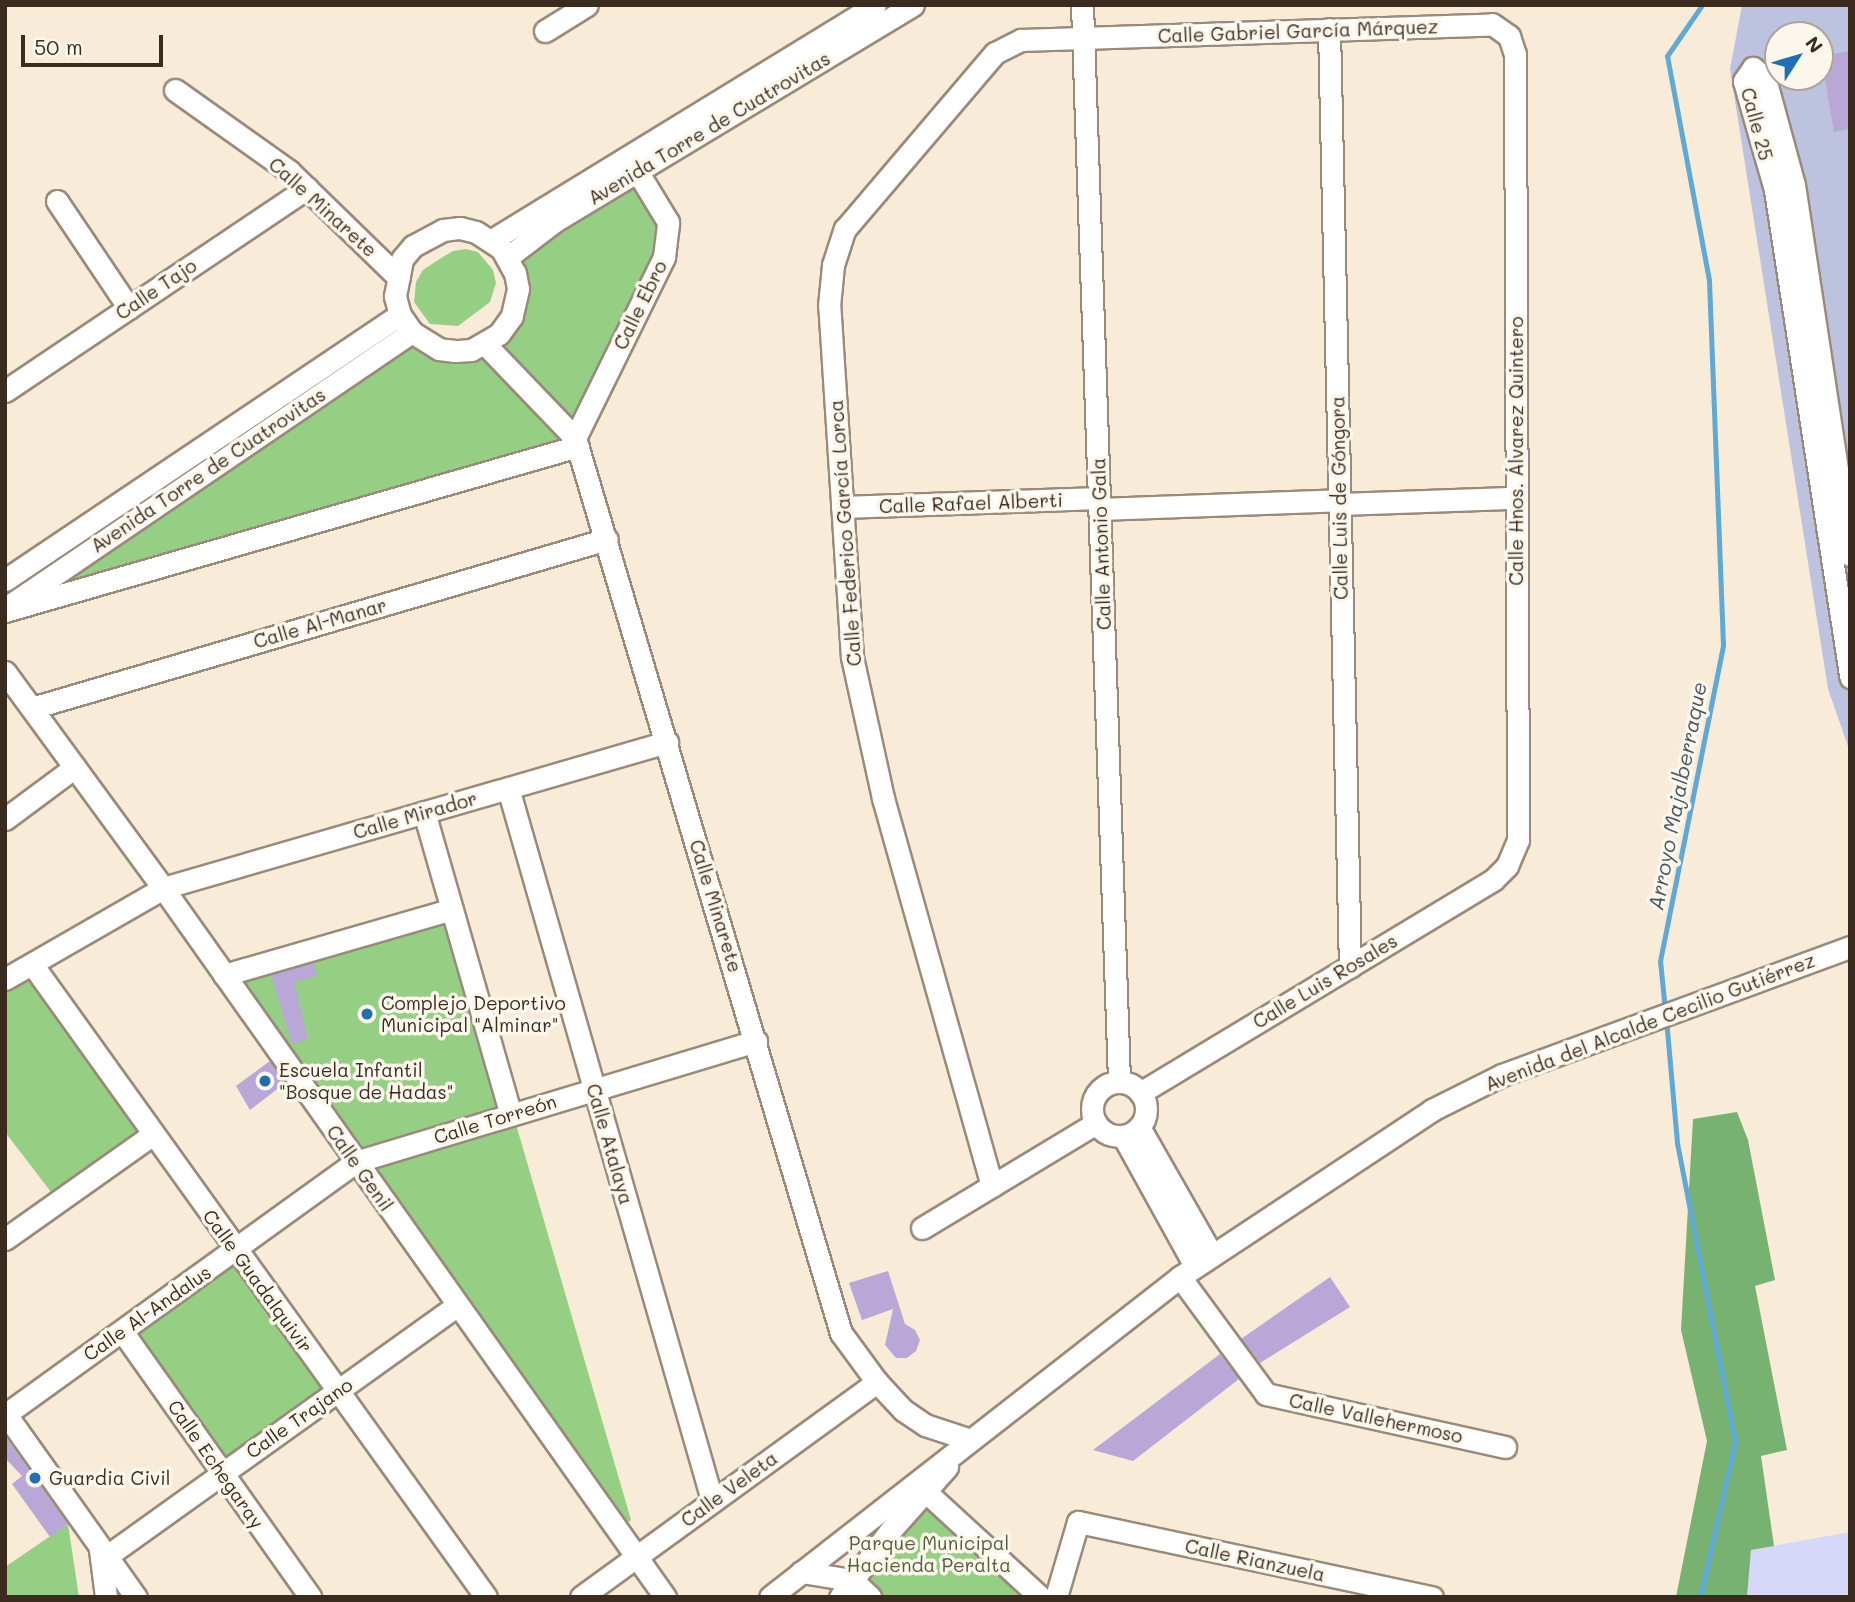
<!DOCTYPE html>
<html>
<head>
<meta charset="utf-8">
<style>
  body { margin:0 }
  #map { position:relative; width:1855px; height:1602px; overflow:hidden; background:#f8ebd7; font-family:Mali,sans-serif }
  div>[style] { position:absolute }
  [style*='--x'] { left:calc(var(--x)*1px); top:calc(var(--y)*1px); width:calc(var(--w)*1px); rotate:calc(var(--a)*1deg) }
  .built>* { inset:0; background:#d5d8f9 }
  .industrial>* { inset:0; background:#bdc3de }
  .green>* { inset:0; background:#95cf83 }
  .forest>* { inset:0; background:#78b271 }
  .stream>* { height:5px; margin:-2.5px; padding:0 2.5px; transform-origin:2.5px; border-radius:2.5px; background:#5ea9d6 }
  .building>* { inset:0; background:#b8a7d7 }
  .roads { filter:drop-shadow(2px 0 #9a8a7a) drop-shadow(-2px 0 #9a8a7a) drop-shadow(0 2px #9a8a7a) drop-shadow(0 -2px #9a8a7a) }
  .minor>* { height:21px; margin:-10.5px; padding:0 10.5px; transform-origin:10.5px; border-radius:10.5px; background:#fff }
  .minor>.ring { margin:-10.5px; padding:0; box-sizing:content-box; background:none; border:21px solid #fff; border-radius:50% }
  .dots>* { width:19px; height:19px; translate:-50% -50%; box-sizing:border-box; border:4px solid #fbf7ec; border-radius:50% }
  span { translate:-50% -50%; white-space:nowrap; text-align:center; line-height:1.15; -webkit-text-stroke:7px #fbf7ec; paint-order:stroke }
  .street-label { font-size:19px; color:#3b2a1e }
  .poi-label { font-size:19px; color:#3b2a1e }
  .left { translate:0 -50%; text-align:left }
  .park-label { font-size:19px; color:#565c3c }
  .water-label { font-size:21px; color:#47565e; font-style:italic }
  .frame { position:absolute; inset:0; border:7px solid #3b2a1e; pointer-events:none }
  .north { position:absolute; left:1764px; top:21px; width:70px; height:70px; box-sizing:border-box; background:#fbf7ec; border:2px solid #aea59a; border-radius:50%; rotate:53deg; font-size:19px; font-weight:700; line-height:28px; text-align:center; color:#3b2a1e }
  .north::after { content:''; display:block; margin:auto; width:24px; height:32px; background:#1f6fb2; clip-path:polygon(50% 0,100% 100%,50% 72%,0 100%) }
  .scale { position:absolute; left:21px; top:35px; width:142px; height:32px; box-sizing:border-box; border:4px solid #3b2a1e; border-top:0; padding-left:9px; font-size:21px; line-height:24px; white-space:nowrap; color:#3b2a1e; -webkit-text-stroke:5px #fbf7ec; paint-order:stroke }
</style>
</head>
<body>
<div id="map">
  <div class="built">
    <div style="clip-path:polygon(1850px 1532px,1850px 1597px,1747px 1597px,1751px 1550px)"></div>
  </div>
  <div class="industrial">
    <div style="clip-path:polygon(evenodd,1742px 5px,1850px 5px,1850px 752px,1828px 689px,1730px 69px,1742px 5px,1778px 35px,1820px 35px,1820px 77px,1778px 77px,1778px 35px)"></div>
  </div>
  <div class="green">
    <div style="clip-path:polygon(637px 171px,668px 222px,575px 438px,5px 608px,412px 332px,455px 351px,508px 324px,508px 257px)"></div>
    <div style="clip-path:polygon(466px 249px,478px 252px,493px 270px,496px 283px,490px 302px,458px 326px,430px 324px,414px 302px,416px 282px,423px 270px,438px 260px,453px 251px)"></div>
    <div style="clip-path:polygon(452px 909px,511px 1115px,355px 1162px,224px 975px)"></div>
    <div style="clip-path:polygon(32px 964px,147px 1133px,51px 1192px,5px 1132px,5px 979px)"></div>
    <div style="clip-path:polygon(515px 1121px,631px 1520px,627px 1523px,375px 1166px)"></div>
    <div style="clip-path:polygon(236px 1251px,337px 1391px,221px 1472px,122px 1331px)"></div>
    <div style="clip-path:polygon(926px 1492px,1040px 1597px,870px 1597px,852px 1580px)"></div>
    <div style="clip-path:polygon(68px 1524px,79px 1597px,5px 1597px,5px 1567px)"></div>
  </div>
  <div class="forest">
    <div style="clip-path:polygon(1737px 1112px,1748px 1140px,1775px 1280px,1755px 1286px,1787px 1450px,1761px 1456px,1774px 1546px,1751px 1550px,1747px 1597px,1676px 1597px,1707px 1441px,1681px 1330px,1693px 1119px)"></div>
  </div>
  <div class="stream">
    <div style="--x:1665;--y:1010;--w:49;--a:-95.8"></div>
    <div style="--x:1660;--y:961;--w:322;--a:-78.7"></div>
    <div style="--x:1723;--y:645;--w:365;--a:-92.2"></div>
    <div style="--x:1709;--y:280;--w:228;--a:-100.6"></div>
    <div style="--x:1667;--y:56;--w:62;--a:-55.5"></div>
    <div style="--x:1666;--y:1019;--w:124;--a:84.9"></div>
    <div style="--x:1677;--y:1143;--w:305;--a:79"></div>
    <div style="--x:1735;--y:1442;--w:159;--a:102.7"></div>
  </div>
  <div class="building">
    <div style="clip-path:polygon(1850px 51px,1850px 129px,1834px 132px,1821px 56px)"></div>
    <div style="clip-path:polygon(313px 963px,317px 976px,294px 982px,308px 1039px,292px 1044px,271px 975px)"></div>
    <div style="clip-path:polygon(270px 1061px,285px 1083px,250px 1110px,236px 1086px)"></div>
    <div style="clip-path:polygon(888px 1271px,905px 1324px,915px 1330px,920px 1340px,916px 1351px,907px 1358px,896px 1358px,885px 1345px,893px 1309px,862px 1320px,849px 1283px)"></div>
    <div style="clip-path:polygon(1330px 1277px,1350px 1307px,1260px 1363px,1241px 1339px)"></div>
    <div style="clip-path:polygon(1220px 1354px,1239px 1379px,1133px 1461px,1093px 1450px)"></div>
    <div style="clip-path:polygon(5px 1436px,68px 1524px,50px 1537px,12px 1484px,22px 1476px,5px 1458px)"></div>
  </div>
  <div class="roads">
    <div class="minor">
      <div style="--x:1082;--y:5;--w:1078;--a:88.03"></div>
      <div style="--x:1329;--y:29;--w:938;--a:88.72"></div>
      <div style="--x:545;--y:31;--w:49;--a:-31.8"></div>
      <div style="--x:175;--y:90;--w:140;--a:35.4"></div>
      <div style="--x:289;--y:171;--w:153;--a:44.2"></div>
      <div style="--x:57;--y:201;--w:129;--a:56.1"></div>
      <div style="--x:460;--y:228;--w:16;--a:14"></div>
      <div style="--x:476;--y:232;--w:30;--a:33"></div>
      <div style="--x:501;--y:248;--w:29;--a:61"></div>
      <div style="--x:515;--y:273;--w:16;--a:79"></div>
      <div style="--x:518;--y:289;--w:28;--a:103"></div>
      <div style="--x:512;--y:316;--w:22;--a:126"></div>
      <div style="--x:499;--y:334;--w:32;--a:150"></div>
      <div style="--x:471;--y:350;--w:16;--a:176"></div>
      <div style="--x:455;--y:351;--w:16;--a:-173"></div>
      <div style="--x:439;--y:349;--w:32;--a:-148"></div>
      <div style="--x:412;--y:332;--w:21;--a:-125"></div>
      <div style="--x:400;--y:315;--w:20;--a:-105"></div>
      <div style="--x:395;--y:296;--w:38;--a:-79"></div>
      <div style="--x:402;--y:259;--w:17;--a:-50"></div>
      <div style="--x:413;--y:246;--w:34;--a:-28"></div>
      <div style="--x:443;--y:230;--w:17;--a:-7"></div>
      <div style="--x:492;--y:240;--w:449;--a:-31.5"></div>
      <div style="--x:508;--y:257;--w:59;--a:-37.5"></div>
      <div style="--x:555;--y:221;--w:418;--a:-31.1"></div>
      <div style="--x:485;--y:344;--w:130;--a:46.2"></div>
      <div style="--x:575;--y:438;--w:934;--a:73.45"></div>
      <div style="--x:841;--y:1333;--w:61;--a:53.7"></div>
      <div style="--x:877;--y:1382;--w:38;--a:47"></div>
      <div style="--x:903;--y:1410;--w:27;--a:34"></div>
      <div style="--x:925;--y:1425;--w:48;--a:18.1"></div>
      <div style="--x:5;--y:391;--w:364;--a:-33.9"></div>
      <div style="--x:575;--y:438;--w:202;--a:-63.8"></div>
      <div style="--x:664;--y:257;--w:35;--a:-83"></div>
      <div style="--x:668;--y:222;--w:60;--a:-121.3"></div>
      <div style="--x:1340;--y:504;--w:176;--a:-2"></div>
      <div style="--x:842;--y:507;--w:257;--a:-2"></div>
      <div style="--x:1099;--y:509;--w:240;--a:-2.1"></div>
      <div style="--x:1850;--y:555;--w:374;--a:-98.6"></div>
      <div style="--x:1794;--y:185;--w:111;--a:-105.2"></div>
      <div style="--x:1765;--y:78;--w:16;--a:-140"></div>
      <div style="--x:1753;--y:68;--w:16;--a:125"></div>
      <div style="--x:1744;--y:81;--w:113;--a:74.1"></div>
      <div style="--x:1775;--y:190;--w:493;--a:81.2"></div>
      <div style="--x:5;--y:580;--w:476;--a:-33.9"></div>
      <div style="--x:13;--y:603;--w:482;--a:-34.2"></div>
      <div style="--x:5;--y:611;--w:596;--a:-16.06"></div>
      <div style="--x:5;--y:672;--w:268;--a:53.8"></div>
      <div style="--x:163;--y:888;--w:869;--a:54.7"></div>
      <div style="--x:32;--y:708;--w:599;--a:-16.38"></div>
      <div style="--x:508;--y:788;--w:741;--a:74.01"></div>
      <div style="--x:424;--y:812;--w:315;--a:74"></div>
      <div style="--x:5;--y:819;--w:87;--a:-36.6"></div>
      <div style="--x:32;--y:964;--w:779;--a:54.35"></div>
      <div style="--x:224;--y:975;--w:237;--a:-16.1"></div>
      <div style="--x:5;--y:979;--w:182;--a:-29.9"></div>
      <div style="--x:163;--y:888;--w:525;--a:-16.16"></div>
      <div class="ring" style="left:1092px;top:1082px;width:33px;height:33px"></div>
      <div style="--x:1139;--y:1127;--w:147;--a:60.3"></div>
      <div style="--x:1123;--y:1136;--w:149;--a:61"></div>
      <div style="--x:992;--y:1186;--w:403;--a:-105.7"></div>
      <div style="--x:883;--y:798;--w:144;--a:-102.4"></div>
      <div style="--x:852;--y:657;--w:352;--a:-93.7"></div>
      <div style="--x:829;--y:306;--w:41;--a:-84.4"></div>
      <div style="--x:833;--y:265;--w:38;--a:-72"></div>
      <div style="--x:845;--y:229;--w:231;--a:-49.6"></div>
      <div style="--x:995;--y:53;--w:29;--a:-27"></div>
      <div style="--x:1021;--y:40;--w:471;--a:-1.9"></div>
      <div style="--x:1492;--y:24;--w:21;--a:35"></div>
      <div style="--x:1509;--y:36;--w:19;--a:72"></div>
      <div style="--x:1515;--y:54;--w:786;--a:89.78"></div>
      <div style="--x:1518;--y:840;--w:28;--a:113"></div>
      <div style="--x:1507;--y:866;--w:20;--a:135"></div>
      <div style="--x:1493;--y:880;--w:412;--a:148.9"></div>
      <div style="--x:922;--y:1228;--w:203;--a:-31.1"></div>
      <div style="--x:5;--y:1239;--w:180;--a:-35.3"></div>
      <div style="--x:1180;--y:1277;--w:145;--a:53.7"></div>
      <div style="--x:1266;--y:1394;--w:245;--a:12.5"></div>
      <div style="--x:122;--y:1331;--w:326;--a:54.7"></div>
      <div style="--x:5;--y:1413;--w:226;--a:54.6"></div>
      <div style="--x:6;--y:1414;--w:430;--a:-35.8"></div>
      <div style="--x:355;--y:1162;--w:419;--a:-16.8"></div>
      <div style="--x:926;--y:1492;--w:155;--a:42.6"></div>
      <div style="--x:100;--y:1550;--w:47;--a:82.7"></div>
      <div style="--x:107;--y:1556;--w:431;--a:-35.6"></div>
      <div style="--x:801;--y:1572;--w:52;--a:8.9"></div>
      <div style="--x:852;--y:1580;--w:25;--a:43"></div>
      <div style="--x:581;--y:1597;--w:366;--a:-36"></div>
      <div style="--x:770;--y:1597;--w:520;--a:-37.97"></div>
      <div style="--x:1180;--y:1277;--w:302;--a:-33.5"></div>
      <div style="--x:1432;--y:1110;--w:78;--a:-26.6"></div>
      <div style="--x:1502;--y:1075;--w:371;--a:-20.2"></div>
      <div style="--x:840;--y:1597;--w:83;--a:-52.9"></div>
      <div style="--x:890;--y:1531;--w:86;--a:-48.3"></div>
      <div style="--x:1056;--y:1597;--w:78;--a:-73.7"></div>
      <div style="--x:1078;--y:1522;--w:362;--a:12"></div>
    </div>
  </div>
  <div class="dots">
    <div style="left:367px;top:1014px;background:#1f6fb2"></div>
    <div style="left:265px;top:1081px;background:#1f6fb2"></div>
    <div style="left:35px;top:1478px;background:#1f6fb2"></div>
  </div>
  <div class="street-label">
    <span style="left:1298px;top:31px;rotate:-2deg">Calle Gabriel García Márquez</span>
    <span style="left:1757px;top:124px;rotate:75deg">Calle 25</span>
    <span style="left:709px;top:128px;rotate:-31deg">Avenida Torre de Cuatrovitas</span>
    <span style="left:323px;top:207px;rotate:42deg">Calle Minarete</span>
    <span style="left:156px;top:289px;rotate:-34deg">Calle Tajo</span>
    <span style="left:640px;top:305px;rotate:-64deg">Calle Ebro</span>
    <span style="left:1516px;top:451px;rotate:-90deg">Calle Hnos. Álvarez Quintero</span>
    <span style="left:208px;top:470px;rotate:-34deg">Avenida Torre de Cuatrovitas</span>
    <span style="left:1339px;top:498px;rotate:-91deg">Calle Luis de Góngora</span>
    <span style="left:971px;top:503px;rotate:-2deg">Calle Rafael Alberti</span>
    <span style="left:845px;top:533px;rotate:-94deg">Calle Federico García Lorca</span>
    <span style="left:1101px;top:544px;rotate:-92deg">Calle Antonio Gala</span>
    <span style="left:320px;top:623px;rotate:-16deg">Calle Al-Manar</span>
    <span style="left:415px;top:815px;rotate:-16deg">Calle Mirador</span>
    <span style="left:716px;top:906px;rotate:73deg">Calle Minarete</span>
    <span style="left:1325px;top:981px;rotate:-31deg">Calle Luis Rosales</span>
    <span style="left:1650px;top:1022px;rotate:-21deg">Avenida del Alcalde Cecilio Gutiérrez</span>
    <span style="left:495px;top:1119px;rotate:-17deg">Calle Torreón</span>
    <span style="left:610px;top:1144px;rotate:74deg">Calle Atalaya</span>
    <span style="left:360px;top:1168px;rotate:55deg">Calle Genil</span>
    <span style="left:258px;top:1281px;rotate:54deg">Calle Guadalquivir</span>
    <span style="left:147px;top:1313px;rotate:-35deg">Calle Al-Andalus</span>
    <span style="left:299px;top:1418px;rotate:-35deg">Calle Trajano</span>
    <span style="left:1376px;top:1418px;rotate:12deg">Calle Vallehermoso</span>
    <span style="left:216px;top:1464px;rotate:55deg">Calle Echegaray</span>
    <span style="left:729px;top:1489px;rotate:-36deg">Calle Veleta</span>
    <span style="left:1255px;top:1560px;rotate:12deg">Calle Rianzuela</span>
  </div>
  <div class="poi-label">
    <span class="left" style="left:381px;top:1014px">Complejo Deportivo<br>Municipal "Alminar"</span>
    <span class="left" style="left:279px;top:1081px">Escuela Infantil<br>"Bosque de Hadas"</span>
    <span class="left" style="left:49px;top:1478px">Guardia Civil</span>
  </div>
  <div class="park-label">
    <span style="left:929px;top:1554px">Parque Municipal<br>Hacienda Peralta</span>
  </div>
  <div class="water-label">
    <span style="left:1677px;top:796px;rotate:-79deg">Arroyo Majalberraque</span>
  </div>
  <div class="frame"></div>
  <div class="north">N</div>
  <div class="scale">50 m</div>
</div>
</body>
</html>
